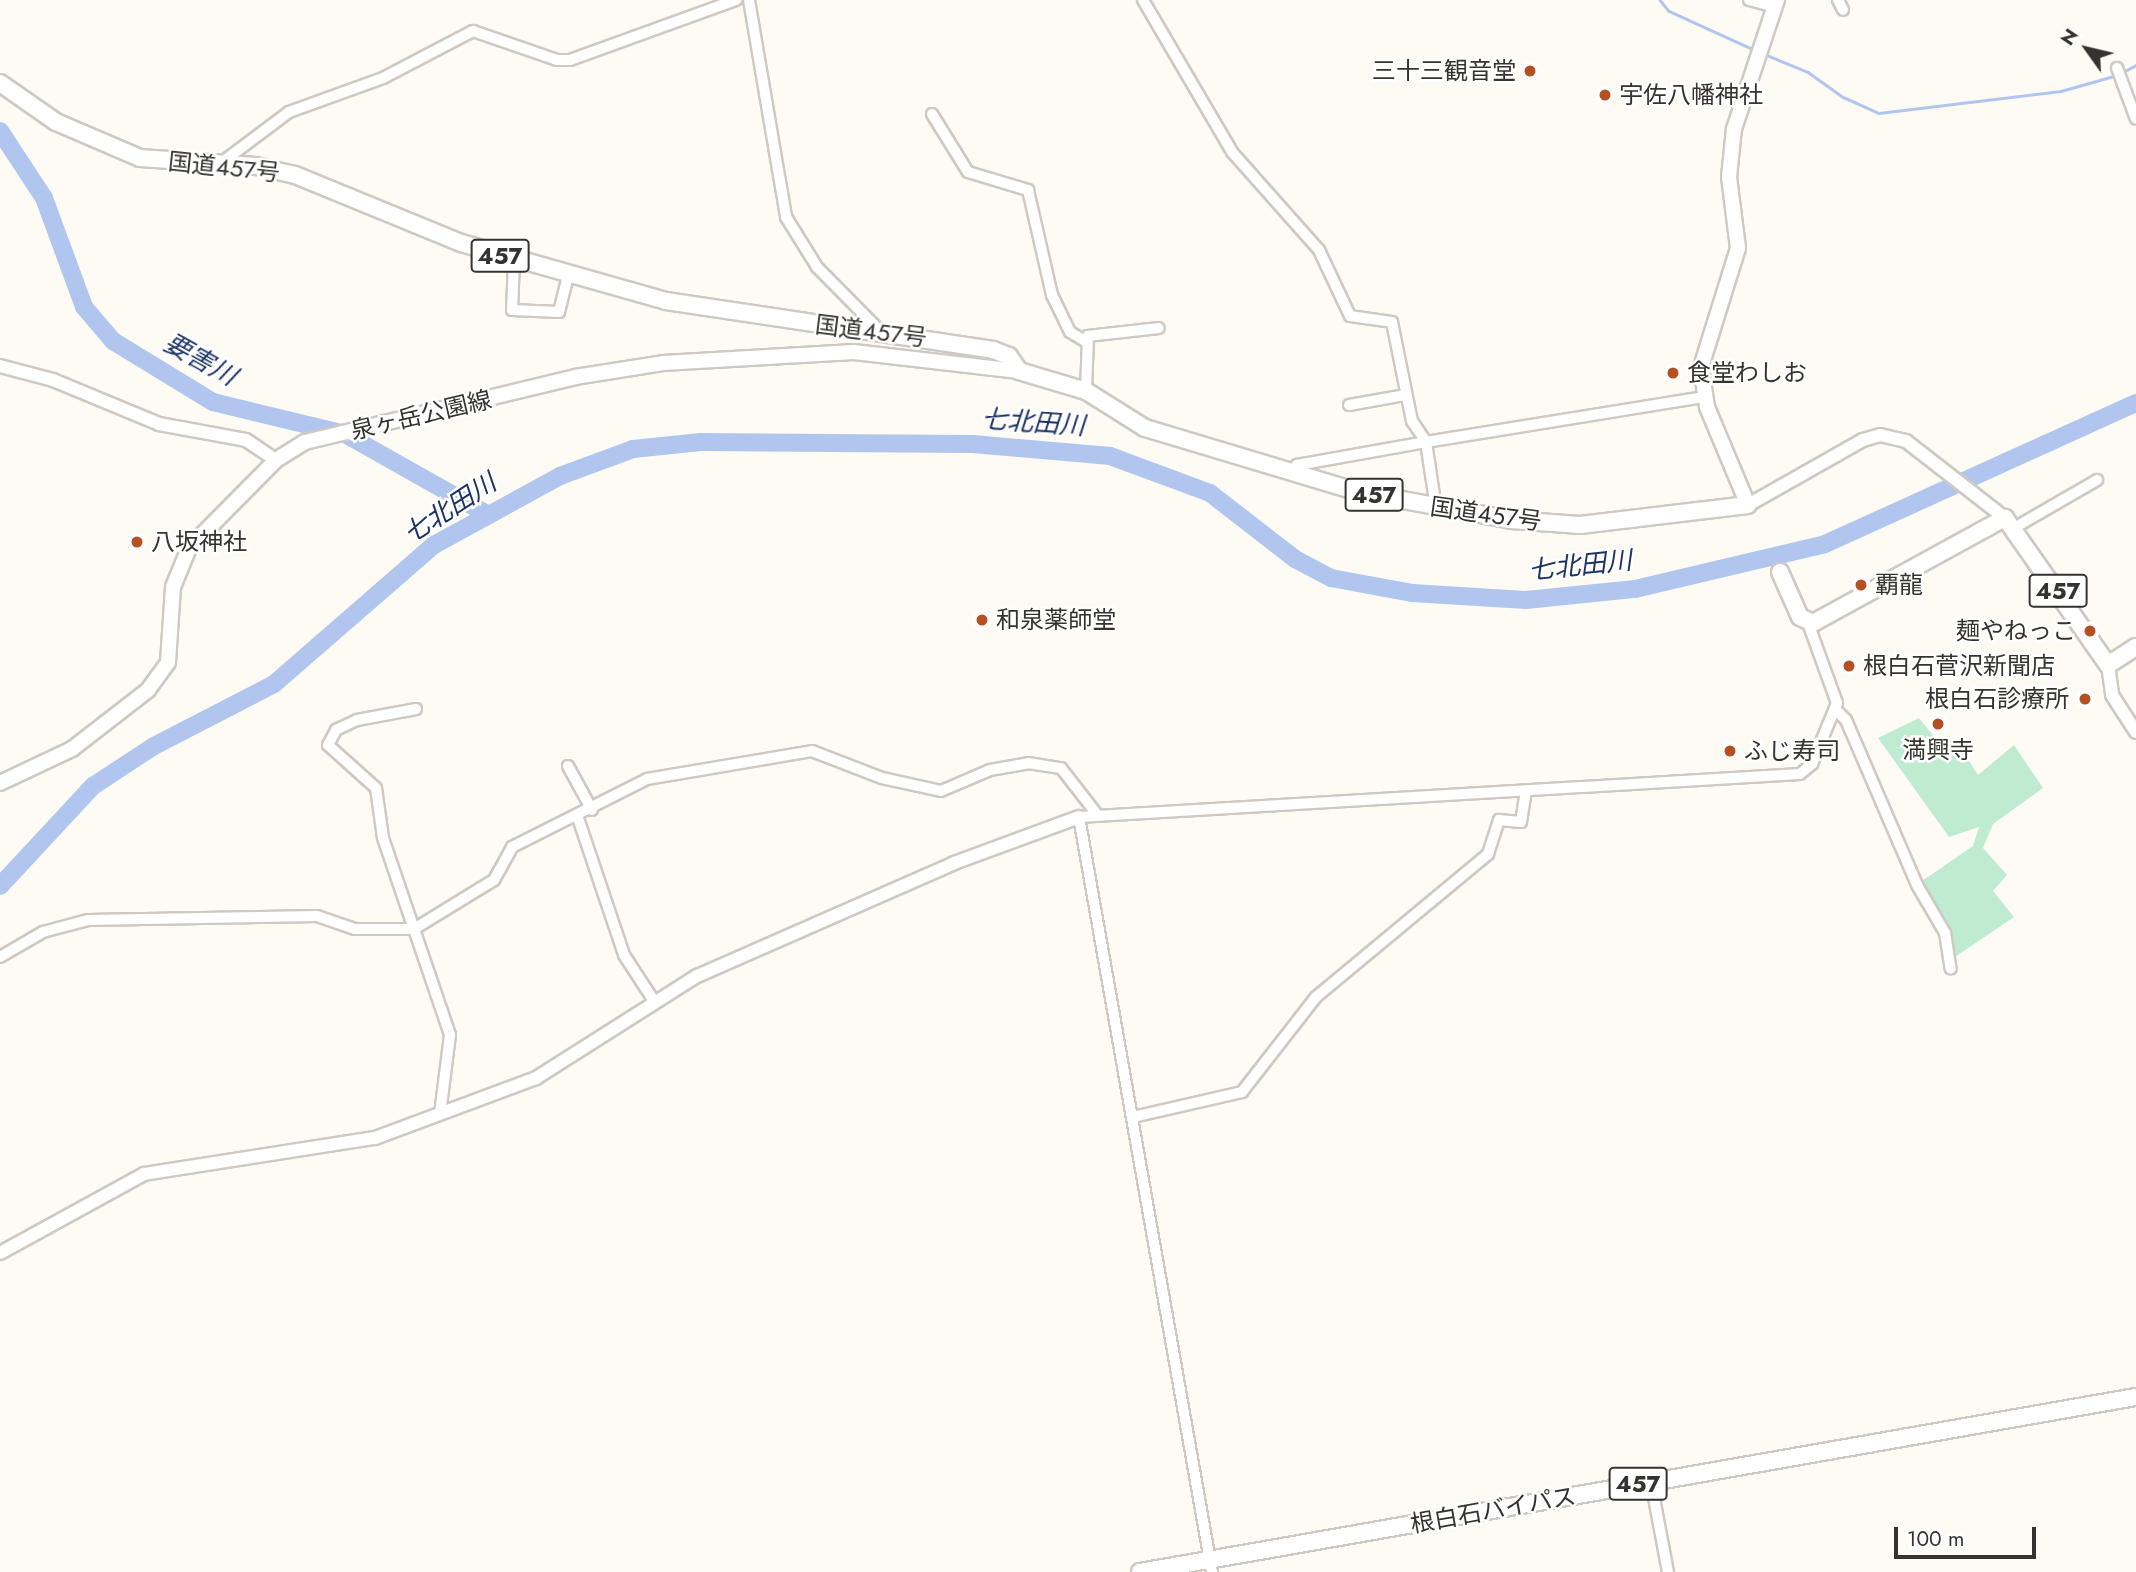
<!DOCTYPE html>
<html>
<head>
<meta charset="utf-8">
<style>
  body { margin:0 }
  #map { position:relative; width:2136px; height:1572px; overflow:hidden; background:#fefbf5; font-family:Jost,"Noto Sans JP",sans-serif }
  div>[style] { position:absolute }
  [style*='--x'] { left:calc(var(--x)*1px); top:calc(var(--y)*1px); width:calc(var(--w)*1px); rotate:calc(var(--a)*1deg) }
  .green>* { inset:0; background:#bfecd1 }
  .stream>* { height:2.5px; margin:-1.25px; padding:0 1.25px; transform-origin:1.25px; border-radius:1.25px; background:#b1c6ee }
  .river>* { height:18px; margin:-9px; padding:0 9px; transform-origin:9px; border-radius:9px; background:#b1c6ee }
  .roads { filter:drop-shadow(2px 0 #cec9c2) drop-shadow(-2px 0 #cec9c2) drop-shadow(0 2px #cec9c2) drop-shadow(0 -2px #cec9c2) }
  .minor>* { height:10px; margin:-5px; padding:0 5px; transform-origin:5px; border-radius:5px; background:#fff }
  .tertiary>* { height:12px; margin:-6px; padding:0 6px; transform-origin:6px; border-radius:6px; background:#fff }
  .secondary>* { height:14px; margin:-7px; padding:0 7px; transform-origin:7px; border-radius:7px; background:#fff }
  .trunk>* { height:16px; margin:-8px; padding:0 8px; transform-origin:8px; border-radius:8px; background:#fff }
  .dots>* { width:19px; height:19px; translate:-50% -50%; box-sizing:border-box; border:4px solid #fff; border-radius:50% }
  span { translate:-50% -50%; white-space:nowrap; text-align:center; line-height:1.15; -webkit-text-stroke:5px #fff; paint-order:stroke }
  .shield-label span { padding:2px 5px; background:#fff; border:2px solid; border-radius:5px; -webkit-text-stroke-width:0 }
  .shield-label { font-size:23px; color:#353330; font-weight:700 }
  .poi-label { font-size:24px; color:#353330 }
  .right { translate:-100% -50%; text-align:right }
  .left { translate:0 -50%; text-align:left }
  .street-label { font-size:24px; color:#353330 }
  .water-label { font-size:26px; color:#1b3263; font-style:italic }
  .north { position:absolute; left:2052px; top:14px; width:70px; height:70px; -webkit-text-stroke:5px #fff; paint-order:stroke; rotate:304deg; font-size:19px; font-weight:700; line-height:28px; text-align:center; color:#353330 }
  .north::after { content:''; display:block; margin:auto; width:24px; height:32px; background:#353330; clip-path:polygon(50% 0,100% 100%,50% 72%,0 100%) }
  .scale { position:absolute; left:1894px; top:1527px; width:142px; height:32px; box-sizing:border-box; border:4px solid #353330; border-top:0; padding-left:9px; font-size:21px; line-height:24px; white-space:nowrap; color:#353330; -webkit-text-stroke:5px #fff; paint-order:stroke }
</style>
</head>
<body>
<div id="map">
  <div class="green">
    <div style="clip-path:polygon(1919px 718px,1935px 738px,1946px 737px,1960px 747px,1978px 775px,2014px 745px,2043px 788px,1993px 824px,1983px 848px,2007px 875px,1993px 891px,2014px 917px,1955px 957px,1947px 927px,1922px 881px,1973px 846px,1979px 827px,1949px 837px,1878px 738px)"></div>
  </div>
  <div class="stream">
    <div style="--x:1660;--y:0;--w:14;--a:51"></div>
    <div style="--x:1669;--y:11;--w:94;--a:24.4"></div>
    <div style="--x:1764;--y:54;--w:48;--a:22.2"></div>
    <div style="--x:1808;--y:72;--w:43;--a:35.5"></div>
    <div style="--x:1843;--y:97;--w:39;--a:24"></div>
    <div style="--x:1879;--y:113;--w:183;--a:-6.9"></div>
    <div style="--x:2061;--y:91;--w:58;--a:-15.9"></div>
    <div style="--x:2123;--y:72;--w:15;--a:-28"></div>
  </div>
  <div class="river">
    <div style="--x:0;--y:131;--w:80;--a:56.7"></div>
    <div style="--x:44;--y:198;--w:116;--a:69.8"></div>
    <div style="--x:84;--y:307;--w:45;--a:49.5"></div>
    <div style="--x:113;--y:341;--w:117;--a:31.4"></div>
    <div style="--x:213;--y:402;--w:136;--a:13.6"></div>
    <div style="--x:345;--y:434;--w:161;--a:29.4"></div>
    <div style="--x:0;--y:886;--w:137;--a:-47.1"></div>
    <div style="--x:93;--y:786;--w:73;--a:-33.3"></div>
    <div style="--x:154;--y:746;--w:135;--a:-27.3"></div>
    <div style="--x:274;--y:684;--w:212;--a:-41"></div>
    <div style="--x:434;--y:545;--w:144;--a:-28.7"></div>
    <div style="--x:560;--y:476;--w:78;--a:-20.3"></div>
    <div style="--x:633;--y:449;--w:68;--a:-5.9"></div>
    <div style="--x:701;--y:442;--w:272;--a:0.4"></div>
    <div style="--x:973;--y:444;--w:138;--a:5"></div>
    <div style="--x:1110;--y:456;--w:107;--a:20.3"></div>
    <div style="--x:1210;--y:493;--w:108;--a:37.8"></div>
    <div style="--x:1295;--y:559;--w:41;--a:27.8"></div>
    <div style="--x:1331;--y:578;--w:82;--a:10.5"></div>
    <div style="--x:1412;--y:593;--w:114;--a:3.5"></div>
    <div style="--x:1526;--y:600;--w:110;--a:-5.8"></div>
    <div style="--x:1635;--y:589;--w:195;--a:-13.3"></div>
    <div style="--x:1825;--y:544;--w:341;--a:-24.4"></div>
  </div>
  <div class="roads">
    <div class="minor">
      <div style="--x:749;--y:0;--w:220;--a:80.3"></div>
      <div style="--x:786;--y:217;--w:59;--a:58.2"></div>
      <div style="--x:817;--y:267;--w:91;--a:45.4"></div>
      <div style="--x:1143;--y:0;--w:176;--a:59.6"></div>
      <div style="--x:1232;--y:152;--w:131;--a:48.4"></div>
      <div style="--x:1319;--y:250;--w:73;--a:64.8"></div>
      <div style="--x:1350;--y:316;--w:42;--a:8.1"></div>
      <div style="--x:1392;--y:322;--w:101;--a:78.6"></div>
      <div style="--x:1412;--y:421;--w:25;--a:56"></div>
      <div style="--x:1426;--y:442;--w:67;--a:81.4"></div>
      <div style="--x:1749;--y:0;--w:27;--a:15"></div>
      <div style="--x:1838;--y:0;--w:11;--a:63"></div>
      <div style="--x:2117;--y:68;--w:54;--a:69.6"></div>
      <div style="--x:932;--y:114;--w:68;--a:58.2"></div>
      <div style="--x:968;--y:172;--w:63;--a:16.7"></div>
      <div style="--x:1028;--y:190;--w:108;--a:77.1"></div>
      <div style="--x:1052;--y:295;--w:41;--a:64.1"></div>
      <div style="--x:1070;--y:332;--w:17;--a:31"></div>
      <div style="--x:221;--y:163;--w:85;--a:-36.9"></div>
      <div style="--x:289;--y:112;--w:100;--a:-19.9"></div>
      <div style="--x:383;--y:78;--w:102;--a:-27.6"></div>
      <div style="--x:473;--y:31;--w:89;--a:19"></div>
      <div style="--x:557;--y:60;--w:13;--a:0"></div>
      <div style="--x:570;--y:60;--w:177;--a:-19.9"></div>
      <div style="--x:514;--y:261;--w:49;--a:92.3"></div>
      <div style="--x:512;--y:310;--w:47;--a:2.4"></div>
      <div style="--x:559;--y:312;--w:36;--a:-76"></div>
      <div style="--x:1086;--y:391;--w:55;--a:-87.9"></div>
      <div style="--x:1088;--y:336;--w:71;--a:-6.4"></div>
      <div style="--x:1349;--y:405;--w:58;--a:-10"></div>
      <div style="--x:1289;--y:472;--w:11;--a:-41"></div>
      <div style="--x:1297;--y:465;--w:131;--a:-10.1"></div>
      <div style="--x:1426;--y:442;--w:282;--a:-9.2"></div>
      <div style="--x:2014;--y:528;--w:96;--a:-30"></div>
      <div style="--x:416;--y:709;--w:60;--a:169.4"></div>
      <div style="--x:357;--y:720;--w:23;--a:155"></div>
      <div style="--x:336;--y:730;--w:17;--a:118"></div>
      <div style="--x:328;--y:745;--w:64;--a:41.9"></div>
      <div style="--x:376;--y:788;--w:50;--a:82"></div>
      <div style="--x:383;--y:838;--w:208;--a:71.2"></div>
      <div style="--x:450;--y:1035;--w:80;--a:97.2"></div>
      <div style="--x:1837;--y:711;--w:13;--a:45"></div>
      <div style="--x:1846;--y:720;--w:180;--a:66.7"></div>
      <div style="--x:1917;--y:885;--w:56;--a:59.7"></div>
      <div style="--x:1945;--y:933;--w:36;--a:81"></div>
      <div style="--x:568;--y:766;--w:50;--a:61.4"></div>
      <div style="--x:577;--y:815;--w:148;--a:71.4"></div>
      <div style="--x:624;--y:955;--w:55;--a:56.9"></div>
      <div style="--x:0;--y:957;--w:50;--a:-30.2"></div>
      <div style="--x:43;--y:932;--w:47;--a:-14.9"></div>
      <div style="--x:88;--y:920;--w:229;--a:-1"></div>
      <div style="--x:317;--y:916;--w:40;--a:18.9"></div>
      <div style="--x:355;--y:929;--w:59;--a:0"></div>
      <div style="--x:414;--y:929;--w:94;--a:-31.5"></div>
      <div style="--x:494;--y:880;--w:38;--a:-61"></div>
      <div style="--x:512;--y:847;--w:151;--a:-26.7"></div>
      <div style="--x:647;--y:779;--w:167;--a:-9.6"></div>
      <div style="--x:812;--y:751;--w:75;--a:21.1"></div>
      <div style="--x:882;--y:778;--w:60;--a:12.4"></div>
      <div style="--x:941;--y:791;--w:53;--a:-23.2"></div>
      <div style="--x:990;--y:770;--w:39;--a:-10"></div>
      <div style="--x:1028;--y:763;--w:33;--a:9"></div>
      <div style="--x:1061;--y:768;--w:57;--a:52.1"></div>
      <div style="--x:1133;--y:1117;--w:112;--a:-12.9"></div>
      <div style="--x:1242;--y:1092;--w:120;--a:-52.1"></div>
      <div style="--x:1316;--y:997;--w:224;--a:-39.7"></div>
      <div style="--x:1488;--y:854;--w:36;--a:-72"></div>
      <div style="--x:1499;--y:820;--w:22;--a:5"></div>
      <div style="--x:1521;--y:822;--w:31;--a:-81"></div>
      <div style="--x:1651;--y:1482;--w:92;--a:79.3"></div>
      <div style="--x:1212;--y:1572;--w:767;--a:-99.99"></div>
      <div style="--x:1079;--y:817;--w:722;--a:-3.41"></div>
      <div style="--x:1800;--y:774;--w:16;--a:-40"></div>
      <div style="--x:1812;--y:764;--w:66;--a:-67.7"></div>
      <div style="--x:1837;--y:703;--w:85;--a:-109.9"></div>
    </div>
    <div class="tertiary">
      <div style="--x:0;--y:366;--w:55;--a:14.8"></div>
      <div style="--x:53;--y:380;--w:115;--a:22.5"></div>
      <div style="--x:159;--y:424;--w:88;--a:10.4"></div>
      <div style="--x:246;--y:440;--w:36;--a:34"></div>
      <div style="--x:1748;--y:505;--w:132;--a:-29.5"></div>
      <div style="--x:1863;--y:440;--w:18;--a:-16"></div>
      <div style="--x:1880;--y:435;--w:27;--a:13"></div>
      <div style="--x:1906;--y:441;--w:125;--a:37.9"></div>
      <div style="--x:2108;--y:665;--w:30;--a:82"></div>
      <div style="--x:2112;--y:695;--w:44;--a:57"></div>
      <div style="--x:0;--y:1253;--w:164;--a:-28.7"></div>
      <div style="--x:144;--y:1174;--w:234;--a:-8.9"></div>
      <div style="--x:375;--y:1138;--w:172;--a:-20.4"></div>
      <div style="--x:536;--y:1078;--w:191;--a:-32.4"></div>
      <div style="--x:697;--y:976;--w:281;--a:-23.7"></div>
      <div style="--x:954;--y:863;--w:133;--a:-20.2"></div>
    </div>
    <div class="secondary">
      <div style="--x:1748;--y:505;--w:106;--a:-112.7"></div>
      <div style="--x:1707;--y:407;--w:40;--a:-98.5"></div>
      <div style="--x:1701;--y:367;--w:125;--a:-72.7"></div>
      <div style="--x:1738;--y:248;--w:72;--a:-97.2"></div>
      <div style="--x:1729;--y:177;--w:48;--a:-84.1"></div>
      <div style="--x:1734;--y:129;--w:136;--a:-71.6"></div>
      <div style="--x:0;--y:783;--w:80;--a:-25.3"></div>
      <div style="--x:72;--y:749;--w:96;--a:-37.8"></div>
      <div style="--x:148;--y:690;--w:34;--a:-54"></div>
      <div style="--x:168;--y:662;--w:75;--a:-86.2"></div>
      <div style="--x:173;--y:587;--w:42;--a:-67.7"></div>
      <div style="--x:189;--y:548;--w:124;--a:-45.3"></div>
      <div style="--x:276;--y:460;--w:34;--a:-32"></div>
      <div style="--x:305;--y:442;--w:278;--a:-13.5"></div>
      <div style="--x:575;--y:377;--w:89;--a:-9"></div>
      <div style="--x:663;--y:363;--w:191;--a:-3.3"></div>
      <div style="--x:854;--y:352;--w:166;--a:6.6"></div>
    </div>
    <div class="trunk">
      <div style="--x:0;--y:83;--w:68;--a:34.9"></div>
      <div style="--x:56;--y:122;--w:91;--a:23.2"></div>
      <div style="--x:140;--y:158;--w:116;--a:3.9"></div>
      <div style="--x:256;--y:166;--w:40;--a:13"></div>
      <div style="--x:295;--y:175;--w:179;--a:22.3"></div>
      <div style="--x:461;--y:243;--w:213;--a:15.8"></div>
      <div style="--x:666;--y:301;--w:331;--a:8.5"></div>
      <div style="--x:993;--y:350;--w:17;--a:21"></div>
      <div style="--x:1009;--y:356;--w:18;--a:56"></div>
      <div style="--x:1019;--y:371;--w:70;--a:16.6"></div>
      <div style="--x:1086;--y:391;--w:70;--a:32.1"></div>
      <div style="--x:1145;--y:428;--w:223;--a:16.7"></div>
      <div style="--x:1359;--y:492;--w:155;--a:10.4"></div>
      <div style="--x:1511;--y:520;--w:69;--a:4.1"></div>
      <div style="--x:1580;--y:525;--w:169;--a:-6.8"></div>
      <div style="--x:1780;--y:572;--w:49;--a:66"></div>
      <div style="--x:1800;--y:617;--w:14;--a:25"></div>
      <div style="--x:1813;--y:623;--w:219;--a:-28.7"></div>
      <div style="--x:2005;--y:518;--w:179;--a:55"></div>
      <div style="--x:2108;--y:665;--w:33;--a:-33"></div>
      <div style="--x:1140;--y:1572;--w:1011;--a:-9.97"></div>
    </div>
  </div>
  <div class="dots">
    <div style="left:1530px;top:71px;background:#b55022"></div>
    <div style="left:1605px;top:95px;background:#b55022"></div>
    <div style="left:1673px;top:373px;background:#b55022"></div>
    <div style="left:137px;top:542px;background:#b55022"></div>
    <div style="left:1861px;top:585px;background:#b55022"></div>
    <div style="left:982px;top:620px;background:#b55022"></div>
    <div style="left:2090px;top:631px;background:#b55022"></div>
    <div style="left:1849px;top:666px;background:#b55022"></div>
    <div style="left:2085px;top:699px;background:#b55022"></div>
    <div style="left:1938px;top:724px;background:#b55022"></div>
    <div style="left:1730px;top:751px;background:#b55022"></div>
  </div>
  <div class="shield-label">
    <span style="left:500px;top:256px">457</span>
    <span style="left:1374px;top:495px">457</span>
    <span style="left:2058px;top:591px">457</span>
    <span style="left:1638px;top:1484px">457</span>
  </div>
  <div class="poi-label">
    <span class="right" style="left:1516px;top:71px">三十三観音堂</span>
    <span class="left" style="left:1619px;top:95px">宇佐八幡神社</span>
    <span class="left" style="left:1687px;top:373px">食堂わしお</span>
    <span class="left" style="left:151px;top:542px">八坂神社</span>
    <span class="left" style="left:1875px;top:585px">覇龍</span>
    <span class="left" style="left:996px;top:620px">和泉薬師堂</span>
    <span class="right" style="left:2076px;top:631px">麺やねっこ</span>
    <span class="left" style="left:1863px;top:666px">根白石菅沢新聞店</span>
    <span class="right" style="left:2069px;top:699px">根白石診療所</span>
    <span style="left:1938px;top:750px">満興寺</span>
    <span class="left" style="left:1744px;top:751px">ふじ寿司</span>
  </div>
  <div class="street-label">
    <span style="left:224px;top:167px;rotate:6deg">国道457号</span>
    <span style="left:871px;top:331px;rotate:7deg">国道457号</span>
    <span style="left:421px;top:415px;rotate:-13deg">泉ヶ岳公園線</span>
    <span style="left:1486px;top:514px;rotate:8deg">国道457号</span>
    <span style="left:1493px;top:1510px;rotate:-10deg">根白石バイパス</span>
  </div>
  <div class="water-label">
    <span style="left:200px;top:360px;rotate:29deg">要害川</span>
    <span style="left:1033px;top:423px;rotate:4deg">七北田川</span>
    <span style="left:450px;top:509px;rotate:-33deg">七北田川</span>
    <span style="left:1580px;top:566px;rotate:-6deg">七北田川</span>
  </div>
  <div class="north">N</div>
  <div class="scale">100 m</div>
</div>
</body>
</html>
